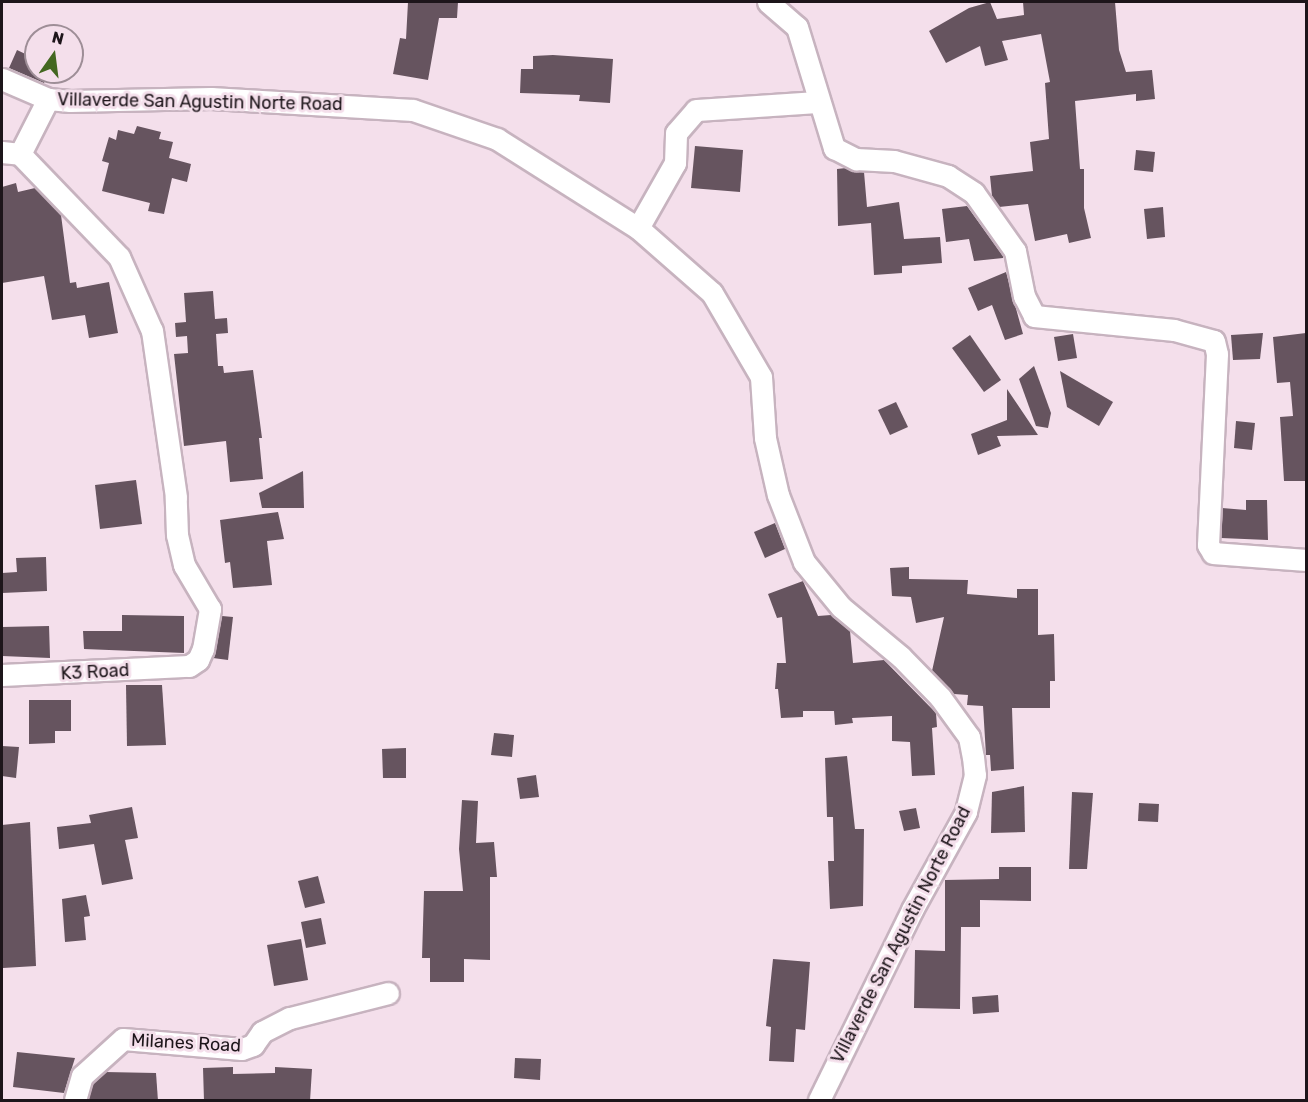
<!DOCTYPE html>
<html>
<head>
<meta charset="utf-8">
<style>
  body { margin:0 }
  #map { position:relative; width:1308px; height:1102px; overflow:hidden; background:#f4dfeb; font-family:Rubik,sans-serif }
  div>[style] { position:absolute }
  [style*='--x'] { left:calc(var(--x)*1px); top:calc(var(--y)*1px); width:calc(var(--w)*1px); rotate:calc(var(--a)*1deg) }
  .building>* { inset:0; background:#66545f }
  .roads { filter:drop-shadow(2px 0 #c7b3bf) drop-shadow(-2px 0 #c7b3bf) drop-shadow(0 2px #c7b3bf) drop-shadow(0 -2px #c7b3bf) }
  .street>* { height:21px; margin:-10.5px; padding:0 10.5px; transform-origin:10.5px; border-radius:10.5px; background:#fff }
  span { translate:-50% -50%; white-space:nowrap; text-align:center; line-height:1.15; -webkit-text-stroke:6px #f4dfeb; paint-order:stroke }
  .street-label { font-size:18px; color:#1d151a }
  .frame { position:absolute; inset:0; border:3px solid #1d151a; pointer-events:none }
  .north { position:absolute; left:24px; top:24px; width:60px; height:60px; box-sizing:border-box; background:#f4dfeb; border:2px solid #9e8e97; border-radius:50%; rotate:14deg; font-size:16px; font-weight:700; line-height:24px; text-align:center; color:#1d151a }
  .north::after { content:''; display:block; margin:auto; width:21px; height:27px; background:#436720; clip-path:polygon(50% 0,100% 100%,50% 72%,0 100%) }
</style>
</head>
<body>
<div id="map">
  <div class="building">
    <div style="clip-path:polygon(408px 2px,458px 2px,457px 18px,439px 18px,428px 80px,393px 74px,400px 38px,406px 39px)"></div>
    <div style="clip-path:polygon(990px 2px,997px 19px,1024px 15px,1023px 2px,1115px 2px,1119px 50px,1126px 72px,1152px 70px,1155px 99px,1136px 101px,1136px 94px,1075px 101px,1080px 169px,1084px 169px,1084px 208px,1091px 238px,1069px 243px,1067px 234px,1035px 241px,1028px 204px,999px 207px,992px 196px,990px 176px,1033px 171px,1030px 142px,1049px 139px,1045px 83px,1050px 82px,1041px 34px,1002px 41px,1008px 60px,985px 66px,980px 46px,946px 63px,929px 31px,969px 8px)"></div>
    <div style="clip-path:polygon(17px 50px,36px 59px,36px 72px,49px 72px,44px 83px,9px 68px)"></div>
    <div style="clip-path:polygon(553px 55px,613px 59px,610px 103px,579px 101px,580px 95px,520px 93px,521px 69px,533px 69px,533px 56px)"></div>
    <div style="clip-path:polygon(137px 126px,161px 132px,159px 139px,173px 142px,169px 158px,191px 164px,187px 182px,172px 178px,164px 214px,148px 211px,150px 203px,102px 191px,109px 163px,102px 161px,109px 137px,116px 140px,118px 130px,134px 134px)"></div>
    <div style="clip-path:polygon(695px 146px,743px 150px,740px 192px,691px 188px)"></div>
    <div style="clip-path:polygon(1136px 150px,1155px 152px,1153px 172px,1134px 170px)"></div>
    <div style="clip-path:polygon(846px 168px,864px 172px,867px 207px,899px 202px,904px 239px,940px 237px,942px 263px,902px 266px,902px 273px,874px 275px,871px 223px,838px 226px,837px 169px)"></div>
    <div style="clip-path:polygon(16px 183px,18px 192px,35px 188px,61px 215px,70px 283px,76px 282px,77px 288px,109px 282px,118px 333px,89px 338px,85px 315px,52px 320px,44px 276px,2px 283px,2px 187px)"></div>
    <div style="clip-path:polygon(967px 206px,1003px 256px,1003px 258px,974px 261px,969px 239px,946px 242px,942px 209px)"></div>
    <div style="clip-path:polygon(1163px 207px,1165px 237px,1147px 239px,1144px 209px)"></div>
    <div style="clip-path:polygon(1006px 272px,1023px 334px,1005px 340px,992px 305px,978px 311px,968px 288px)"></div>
    <div style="clip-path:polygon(213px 291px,215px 319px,227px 318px,228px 333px,216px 334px,218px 366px,223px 366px,224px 373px,253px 370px,262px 438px,259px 438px,263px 479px,230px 482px,226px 441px,184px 446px,174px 354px,188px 353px,187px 336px,176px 337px,175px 323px,186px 322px,184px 293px)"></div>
    <div style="clip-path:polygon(1263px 333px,1260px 359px,1233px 360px,1231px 335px)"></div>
    <div style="clip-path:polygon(1306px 333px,1306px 481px,1284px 481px,1280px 417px,1293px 416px,1290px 382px,1277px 383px,1273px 337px)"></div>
    <div style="clip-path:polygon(1073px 334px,1077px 358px,1058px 361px,1054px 337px)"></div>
    <div style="clip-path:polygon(970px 335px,1001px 380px,984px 392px,952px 348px)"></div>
    <div style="clip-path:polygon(1034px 366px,1051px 413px,1048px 428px,1036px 426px,1019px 379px)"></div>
    <div style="clip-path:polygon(1060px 371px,1113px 402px,1099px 426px,1067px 407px)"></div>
    <div style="clip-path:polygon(1007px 389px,1038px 435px,997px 436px,1001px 446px,978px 455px,971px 434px,1007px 420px)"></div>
    <div style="clip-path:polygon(896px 402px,908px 427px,890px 435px,878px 410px)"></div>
    <div style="clip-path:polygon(1236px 421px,1255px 423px,1252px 450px,1234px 448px)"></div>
    <div style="clip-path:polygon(303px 471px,304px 508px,262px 508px,259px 493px)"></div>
    <div style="clip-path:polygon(136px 480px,142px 524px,100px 529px,95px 485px)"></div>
    <div style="clip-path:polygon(1246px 500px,1267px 500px,1268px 540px,1221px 538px,1222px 508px,1246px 510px)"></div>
    <div style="clip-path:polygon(278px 512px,284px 539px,267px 541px,272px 585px,233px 588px,230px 562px,225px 563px,220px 520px)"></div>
    <div style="clip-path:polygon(775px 523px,785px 549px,765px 558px,754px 532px)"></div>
    <div style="clip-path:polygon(46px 557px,47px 591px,2px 593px,2px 573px,17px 572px,16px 558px)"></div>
    <div style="clip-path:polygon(909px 567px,909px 579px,968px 580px,967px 594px,1017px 598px,1017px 589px,1038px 589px,1038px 635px,1054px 634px,1055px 681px,1050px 681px,1050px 708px,1012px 708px,1014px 769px,991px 771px,990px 755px,986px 755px,983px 706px,967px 705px,968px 695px,954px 694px,932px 671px,944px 617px,916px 623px,911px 597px,892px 596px,890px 568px)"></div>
    <div style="clip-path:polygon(803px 581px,818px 616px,831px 615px,850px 631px,853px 663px,884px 660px,936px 713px,937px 727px,932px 728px,935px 775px,912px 776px,910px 742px,892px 741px,892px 716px,852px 718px,853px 723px,835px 725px,834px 711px,803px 711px,803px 717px,781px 718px,778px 689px,775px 689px,777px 663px,786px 663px,782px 617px,777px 618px,768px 594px)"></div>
    <div style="clip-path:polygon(122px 615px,184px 616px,184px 653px,84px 649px,83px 631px,122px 631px)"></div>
    <div style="clip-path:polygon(222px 616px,233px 617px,228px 660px,213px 658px)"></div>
    <div style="clip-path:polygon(49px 626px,50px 658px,2px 656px,2px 627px)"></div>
    <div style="clip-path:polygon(126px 685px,162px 685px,166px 745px,127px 746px)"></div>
    <div style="clip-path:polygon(29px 700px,71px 700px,71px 731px,55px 731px,55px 743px,29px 744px)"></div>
    <div style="clip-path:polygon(494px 733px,514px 735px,512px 757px,491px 755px)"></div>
    <div style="clip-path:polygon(2px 746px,19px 747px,16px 778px,2px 776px)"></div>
    <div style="clip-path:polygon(406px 748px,406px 778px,383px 778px,382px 749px)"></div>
    <div style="clip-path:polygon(847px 756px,855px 829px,864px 829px,863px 906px,830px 909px,828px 861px,834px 861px,833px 817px,827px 817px,825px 758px)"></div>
    <div style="clip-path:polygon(536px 775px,539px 797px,520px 799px,517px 778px)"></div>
    <div style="clip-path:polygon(1024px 786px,1025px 832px,991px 833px,992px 792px)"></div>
    <div style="clip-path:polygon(1072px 792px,1093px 793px,1087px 869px,1069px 869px)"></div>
    <div style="clip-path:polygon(462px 800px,478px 801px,476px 843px,494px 842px,497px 877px,490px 877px,490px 960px,464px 959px,464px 982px,430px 982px,430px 958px,422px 958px,424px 891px,463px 891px,459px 849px)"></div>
    <div style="clip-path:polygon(1139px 803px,1159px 804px,1158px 822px,1138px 821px)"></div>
    <div style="clip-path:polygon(132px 807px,138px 838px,125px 840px,133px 879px,102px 885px,94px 844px,59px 849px,57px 827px,91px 823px,89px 815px)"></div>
    <div style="clip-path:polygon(916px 808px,920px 828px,904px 831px,899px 811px)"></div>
    <div style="clip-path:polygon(30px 822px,36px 966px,3px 968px,2px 825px)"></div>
    <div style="clip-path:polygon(999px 867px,1031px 867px,1031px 901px,980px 900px,980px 927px,961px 927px,960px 1009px,914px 1008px,915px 950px,945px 951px,945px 880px,999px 879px)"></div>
    <div style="clip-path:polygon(318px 876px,325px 903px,305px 908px,298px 881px)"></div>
    <div style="clip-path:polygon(86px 895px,90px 916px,84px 917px,86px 940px,65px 942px,62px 899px)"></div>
    <div style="clip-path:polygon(321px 918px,326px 944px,306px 948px,301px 922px)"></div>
    <div style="clip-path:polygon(301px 939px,308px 980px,274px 986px,267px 945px)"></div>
    <div style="clip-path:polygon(773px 959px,810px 962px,805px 1030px,796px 1029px,794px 1062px,769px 1061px,771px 1027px,766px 1026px)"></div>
    <div style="clip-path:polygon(998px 995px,999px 1012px,973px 1014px,972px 997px)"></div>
    <div style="clip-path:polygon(17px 1052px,75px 1058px,64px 1093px,13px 1087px)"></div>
    <div style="clip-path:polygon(515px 1058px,541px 1059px,540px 1080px,514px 1078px)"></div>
    <div style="clip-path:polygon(233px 1067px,233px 1074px,275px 1073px,275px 1067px,312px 1069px,310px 1101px,204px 1101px,203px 1068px)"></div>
    <div style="clip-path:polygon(105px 1072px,156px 1073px,158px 1101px,88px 1101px,93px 1083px)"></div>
  </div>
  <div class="roads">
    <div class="street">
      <div style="--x:768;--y:2;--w:38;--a:41"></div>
      <div style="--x:797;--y:27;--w:127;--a:73"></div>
      <div style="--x:834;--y:148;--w:25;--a:27"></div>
      <div style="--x:856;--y:159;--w:38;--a:3"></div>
      <div style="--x:894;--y:161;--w:56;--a:15.5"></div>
      <div style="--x:948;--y:176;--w:31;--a:33"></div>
      <div style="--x:974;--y:193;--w:71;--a:54.7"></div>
      <div style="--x:1015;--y:251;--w:46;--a:78.7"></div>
      <div style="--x:1024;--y:296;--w:22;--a:63"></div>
      <div style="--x:1034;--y:316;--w:141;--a:5.7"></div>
      <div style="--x:1174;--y:330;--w:41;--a:15.4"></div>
      <div style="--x:1214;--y:341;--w:13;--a:77"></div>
      <div style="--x:1217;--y:354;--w:191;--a:92.7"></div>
      <div style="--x:1208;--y:545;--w:9;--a:58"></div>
      <div style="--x:1213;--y:553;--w:93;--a:4.3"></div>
      <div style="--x:2;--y:79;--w:50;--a:23.5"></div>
      <div style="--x:48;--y:99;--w:22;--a:5"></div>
      <div style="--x:70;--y:101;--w:141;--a:-1.2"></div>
      <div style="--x:211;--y:98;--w:202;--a:3.4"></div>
      <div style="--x:413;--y:110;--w:89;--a:19"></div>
      <div style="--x:497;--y:139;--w:167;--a:32.3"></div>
      <div style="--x:638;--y:228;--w:98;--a:41.3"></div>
      <div style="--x:712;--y:293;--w:97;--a:59.7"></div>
      <div style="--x:761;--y:377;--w:61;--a:86.2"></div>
      <div style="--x:765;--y:438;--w:58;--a:77.2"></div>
      <div style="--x:778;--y:495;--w:72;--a:68.8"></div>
      <div style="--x:804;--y:562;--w:58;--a:50.6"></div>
      <div style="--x:841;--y:607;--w:78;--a:39.8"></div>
      <div style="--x:901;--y:657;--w:56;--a:45.7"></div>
      <div style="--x:940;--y:697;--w:49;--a:54.1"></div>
      <div style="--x:969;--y:737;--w:20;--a:79"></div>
      <div style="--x:973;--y:757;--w:18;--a:84"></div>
      <div style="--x:975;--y:775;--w:38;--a:104"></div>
      <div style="--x:966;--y:812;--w:112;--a:118.9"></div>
      <div style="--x:912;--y:910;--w:212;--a:116.1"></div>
      <div style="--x:2;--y:152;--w:18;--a:6"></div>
      <div style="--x:20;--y:154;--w:62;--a:-63"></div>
      <div style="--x:638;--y:228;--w:75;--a:-60.4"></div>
      <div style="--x:675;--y:163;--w:30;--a:-88"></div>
      <div style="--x:676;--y:133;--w:30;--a:-49"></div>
      <div style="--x:696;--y:110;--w:122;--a:-3.8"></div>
      <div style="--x:2;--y:675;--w:187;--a:-2.8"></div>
      <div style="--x:189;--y:666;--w:11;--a:-34"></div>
      <div style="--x:198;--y:660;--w:12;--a:-66"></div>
      <div style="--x:203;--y:649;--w:41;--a:-80.1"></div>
      <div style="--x:210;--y:609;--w:51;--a:-120.6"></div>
      <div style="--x:184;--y:565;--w:31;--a:-103"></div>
      <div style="--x:177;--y:535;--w:38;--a:-92"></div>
      <div style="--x:176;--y:497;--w:168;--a:-98.2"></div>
      <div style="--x:152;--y:331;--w:81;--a:-114"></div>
      <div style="--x:119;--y:257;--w:143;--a:-133.9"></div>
      <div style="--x:75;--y:1100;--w:25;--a:-74"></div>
      <div style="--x:82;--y:1076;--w:55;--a:-42.1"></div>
      <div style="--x:123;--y:1039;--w:119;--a:4.8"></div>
      <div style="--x:242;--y:1049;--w:12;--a:-20"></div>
      <div style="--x:253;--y:1045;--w:16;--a:-55"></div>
      <div style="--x:262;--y:1032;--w:31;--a:-27"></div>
      <div style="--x:290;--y:1018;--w:101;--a:-14.3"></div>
    </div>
  </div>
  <div class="street-label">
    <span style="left:200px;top:102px;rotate:1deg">Villaverde San Agustin Norte Road</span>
    <span style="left:95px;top:672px;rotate:-3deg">K3 Road</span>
    <span style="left:901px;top:935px;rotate:-63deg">Villaverde San Agustin Norte Road</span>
    <span style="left:186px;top:1043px;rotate:3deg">Milanes Road</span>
  </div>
  <div class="frame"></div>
  <div class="north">N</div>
</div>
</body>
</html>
